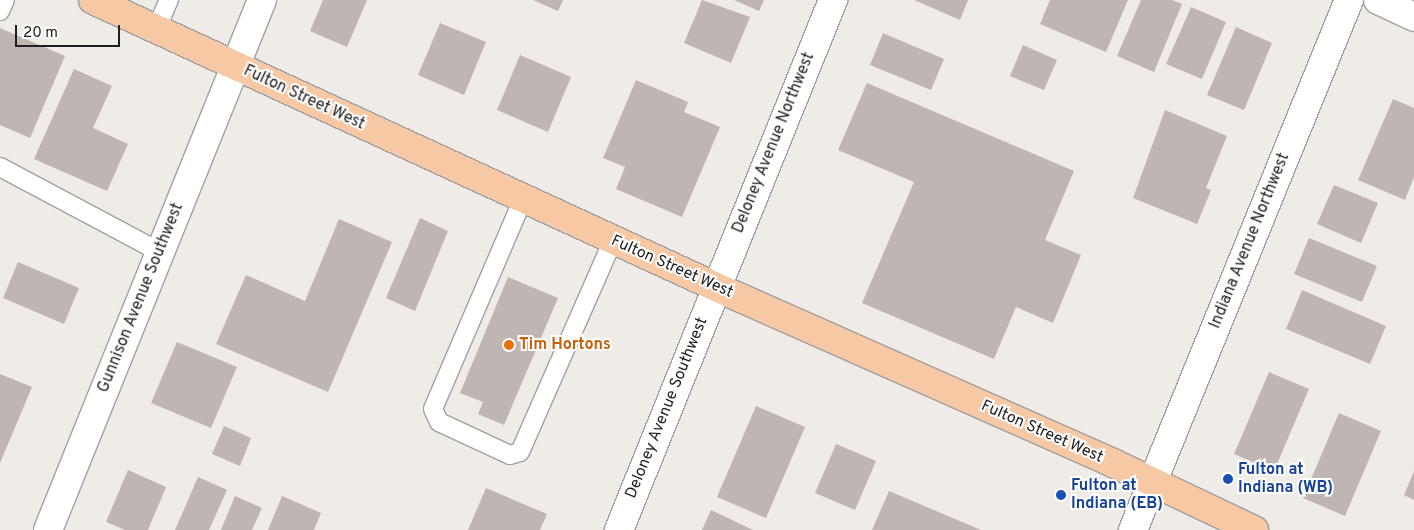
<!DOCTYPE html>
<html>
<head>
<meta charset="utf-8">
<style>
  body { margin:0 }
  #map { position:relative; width:1414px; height:530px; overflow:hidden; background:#efebe6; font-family:Overpass,sans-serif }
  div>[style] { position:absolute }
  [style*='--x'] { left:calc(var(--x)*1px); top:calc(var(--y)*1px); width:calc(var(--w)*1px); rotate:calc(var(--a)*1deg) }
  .building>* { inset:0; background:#bfb6b3 }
  .roads { filter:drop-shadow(1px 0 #a0a0a0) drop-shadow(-1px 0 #a0a0a0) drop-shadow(0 1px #a0a0a0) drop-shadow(0 -1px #a0a0a0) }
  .lane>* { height:18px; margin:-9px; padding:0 9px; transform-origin:9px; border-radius:9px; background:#fff }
  .street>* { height:28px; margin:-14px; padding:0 14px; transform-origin:14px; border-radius:14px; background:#fff }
  .primary>* { height:28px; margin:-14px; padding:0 14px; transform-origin:14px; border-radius:14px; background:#f6c9a4 }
  .dots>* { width:14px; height:14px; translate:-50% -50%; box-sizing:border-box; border:2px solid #fff; border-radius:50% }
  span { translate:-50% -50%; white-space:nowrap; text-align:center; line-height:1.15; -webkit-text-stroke:4px #fff; paint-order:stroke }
  .street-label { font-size:16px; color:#1f1f1f }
  .food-label { font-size:16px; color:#c56008; font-weight:700 }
  .left { translate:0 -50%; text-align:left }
  .transit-label { font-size:16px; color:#164399; font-weight:700 }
  .scale { position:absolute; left:15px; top:25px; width:105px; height:22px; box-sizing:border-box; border:2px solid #1f1f1f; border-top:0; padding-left:6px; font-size:15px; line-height:18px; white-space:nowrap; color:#1f1f1f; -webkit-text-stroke:4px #fff; paint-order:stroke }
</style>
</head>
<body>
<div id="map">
  <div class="building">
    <div style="clip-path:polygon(323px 0,367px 0,347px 47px,310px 31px)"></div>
    <div style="clip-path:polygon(533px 0,563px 0,558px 11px)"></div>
    <div style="clip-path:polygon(702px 0,750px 17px,731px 63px,684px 43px)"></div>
    <div style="clip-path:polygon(734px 0,764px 0,759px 11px)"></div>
    <div style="clip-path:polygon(914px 0,968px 0,960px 20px)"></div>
    <div style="clip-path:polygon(1050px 0,1128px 0,1106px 52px,1040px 24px)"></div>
    <div style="clip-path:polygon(1141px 0,1172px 0,1182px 4px,1154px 72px,1117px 56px)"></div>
    <div style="clip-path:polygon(1191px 7px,1226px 22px,1202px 79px,1166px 64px)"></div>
    <div style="clip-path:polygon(440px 23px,486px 42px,464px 95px,418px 75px)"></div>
    <div style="clip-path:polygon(1236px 27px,1272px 43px,1244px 110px,1207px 95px)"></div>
    <div style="clip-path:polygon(0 28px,65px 56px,30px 138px,0 125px)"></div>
    <div style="clip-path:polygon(883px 33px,944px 59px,931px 90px,870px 65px)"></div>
    <div style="clip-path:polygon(1023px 45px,1057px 60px,1044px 90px,1010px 76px)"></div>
    <div style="clip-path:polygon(520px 55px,571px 77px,548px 132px,497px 110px)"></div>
    <div style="clip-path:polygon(74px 69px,112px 86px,93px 128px,128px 144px,107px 191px,34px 159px)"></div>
    <div style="clip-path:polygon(636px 80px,688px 102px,684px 112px,720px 127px,682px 217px,616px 189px,625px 167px,603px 158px)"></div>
    <div style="clip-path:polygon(867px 83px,1074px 171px,1045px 240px,1081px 255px,1053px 323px,1016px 307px,994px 359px,862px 303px,914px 182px,838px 150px)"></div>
    <div style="clip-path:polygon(1393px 99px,1414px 108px,1414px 177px,1405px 200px,1358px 180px)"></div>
    <div style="clip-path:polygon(1165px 110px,1227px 136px,1206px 188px,1211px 190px,1197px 224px,1133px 198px)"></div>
    <div style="clip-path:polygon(1334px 185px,1378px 203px,1361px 243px,1317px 224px)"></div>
    <div style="clip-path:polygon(420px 218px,448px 231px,415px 311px,386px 298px)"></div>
    <div style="clip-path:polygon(339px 219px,392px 242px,328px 392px,216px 344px,246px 275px,305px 301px)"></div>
    <div style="clip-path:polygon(1309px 238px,1377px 266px,1362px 302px,1294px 274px)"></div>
    <div style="clip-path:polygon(18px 262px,79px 288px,64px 324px,3px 298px)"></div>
    <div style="clip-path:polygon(508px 277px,558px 298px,504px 425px,478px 414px,483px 402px,460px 393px)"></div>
    <div style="clip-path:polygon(1302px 290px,1386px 326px,1370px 364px,1286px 329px)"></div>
    <div style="clip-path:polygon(177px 342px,237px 367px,211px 428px,151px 403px)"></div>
    <div style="clip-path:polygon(1269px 372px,1309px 389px,1274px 471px,1234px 454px)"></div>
    <div style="clip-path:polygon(0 374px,32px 387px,0 463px)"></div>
    <div style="clip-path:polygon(756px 406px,805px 427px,766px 518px,717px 497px)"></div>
    <div style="clip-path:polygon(1339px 413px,1381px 431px,1345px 516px,1303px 498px)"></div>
    <div style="clip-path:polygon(224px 426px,251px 438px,240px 466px,212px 454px)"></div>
    <div style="clip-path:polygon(836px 444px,876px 461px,855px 510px,815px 493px)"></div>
    <div style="clip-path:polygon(128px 470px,166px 487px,148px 530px,125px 530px,106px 522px)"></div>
    <div style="clip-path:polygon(1414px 471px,1414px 500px,1404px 495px)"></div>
    <div style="clip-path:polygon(198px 477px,227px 490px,209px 530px,175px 530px)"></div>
    <div style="clip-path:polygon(486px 488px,547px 514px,540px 530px,468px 530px)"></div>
    <div style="clip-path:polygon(889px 491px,981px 530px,872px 530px)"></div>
    <div style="clip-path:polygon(235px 496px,262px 508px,252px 530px,221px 530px)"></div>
    <div style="clip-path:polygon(282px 496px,321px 513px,314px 530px,268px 530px)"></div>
    <div style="clip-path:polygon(711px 510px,753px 530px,702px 530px)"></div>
  </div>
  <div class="roads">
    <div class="lane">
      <div style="--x:0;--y:11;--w:12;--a:-66"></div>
      <div style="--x:156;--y:30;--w:33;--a:-67"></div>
      <div style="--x:0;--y:167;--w:181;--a:28"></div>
      <div style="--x:523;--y:199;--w:228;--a:113.2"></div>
      <div style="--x:433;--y:409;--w:14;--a:65"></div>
      <div style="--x:439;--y:422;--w:78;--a:24.9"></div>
      <div style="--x:510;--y:455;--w:10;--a:-17"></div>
      <div style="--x:520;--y:452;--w:232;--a:-66.3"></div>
    </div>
    <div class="street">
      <div style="--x:1378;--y:0;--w:40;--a:25"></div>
      <div style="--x:48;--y:530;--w:572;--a:-68.01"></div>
      <div style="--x:619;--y:530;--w:572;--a:-68.01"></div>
      <div style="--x:1133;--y:530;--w:572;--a:-67.83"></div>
    </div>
    <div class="primary">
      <div style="--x:93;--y:0;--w:686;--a:24.73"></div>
      <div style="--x:716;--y:287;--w:436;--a:23.9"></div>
      <div style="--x:1115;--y:464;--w:154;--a:25.4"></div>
    </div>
  </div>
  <div class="dots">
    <div style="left:509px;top:345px;background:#e8710a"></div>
    <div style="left:1228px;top:479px;background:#1a4fb4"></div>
    <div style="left:1061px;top:495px;background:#1a4fb4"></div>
  </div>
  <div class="street-label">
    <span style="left:304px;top:98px;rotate:25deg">Fulton Street West</span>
    <span style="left:774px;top:143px;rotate:-68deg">Deloney Avenue Northwest</span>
    <span style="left:1250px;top:241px;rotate:-68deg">Indiana Avenue Northwest</span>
    <span style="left:672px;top:267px;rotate:24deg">Fulton Street West</span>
    <span style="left:141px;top:298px;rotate:-68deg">Gunnison Avenue Southwest</span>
    <span style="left:667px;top:408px;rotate:-68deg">Deloney Avenue Southwest</span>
    <span style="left:1042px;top:432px;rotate:24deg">Fulton Street West</span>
  </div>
  <div class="food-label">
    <span class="left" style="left:519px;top:345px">Tim Hortons</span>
  </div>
  <div class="transit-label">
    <span class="left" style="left:1238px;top:479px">Fulton at<br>Indiana (WB)</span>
    <span class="left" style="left:1071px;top:495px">Fulton at<br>Indiana (EB)</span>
  </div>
  <div class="scale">20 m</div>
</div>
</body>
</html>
